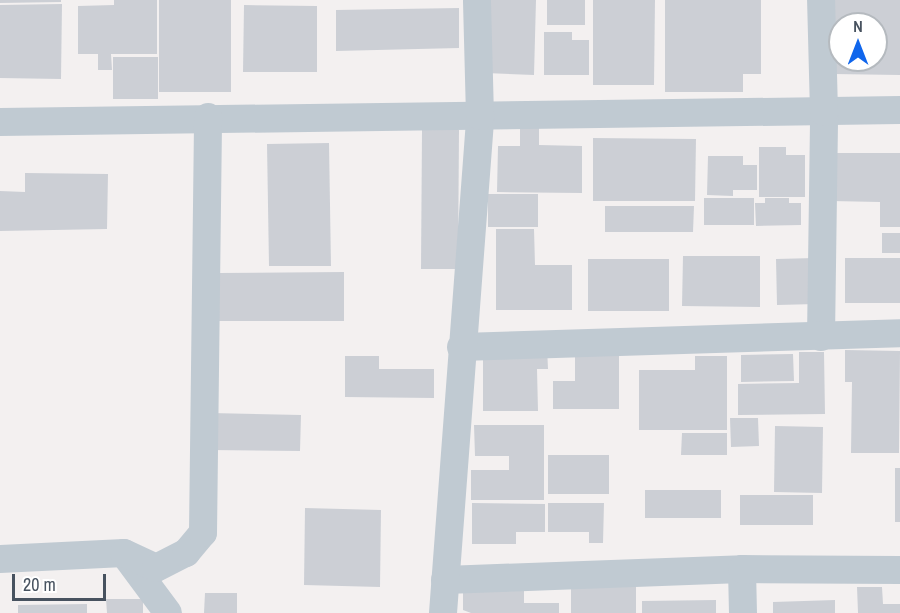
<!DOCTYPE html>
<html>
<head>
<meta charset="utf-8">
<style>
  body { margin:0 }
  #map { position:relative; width:900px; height:613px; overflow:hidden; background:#f3f0f0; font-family:"Archivo Narrow",sans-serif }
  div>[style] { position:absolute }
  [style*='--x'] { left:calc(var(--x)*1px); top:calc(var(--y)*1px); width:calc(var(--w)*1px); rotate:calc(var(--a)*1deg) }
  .building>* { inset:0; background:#cccfd5 }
  .street>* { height:28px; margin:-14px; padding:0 14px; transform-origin:14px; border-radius:14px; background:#c0cad2 }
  span { translate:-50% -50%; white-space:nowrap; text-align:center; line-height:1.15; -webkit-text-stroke:4.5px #fff; paint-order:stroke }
  .north { position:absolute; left:828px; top:12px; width:60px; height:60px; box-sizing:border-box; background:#fff; border:2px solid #b5babf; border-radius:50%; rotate:0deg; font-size:16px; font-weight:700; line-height:24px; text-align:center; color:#47525f }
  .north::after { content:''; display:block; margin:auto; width:21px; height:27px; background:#1066ec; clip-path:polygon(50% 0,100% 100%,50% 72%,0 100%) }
  .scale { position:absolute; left:12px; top:574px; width:94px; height:27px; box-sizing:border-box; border:3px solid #47525f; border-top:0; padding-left:8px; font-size:18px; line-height:21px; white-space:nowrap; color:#47525f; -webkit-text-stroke:4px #fff; paint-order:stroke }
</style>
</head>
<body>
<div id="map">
  <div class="building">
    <div style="clip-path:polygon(0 0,61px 0,61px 2px,0 3px)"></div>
    <div style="clip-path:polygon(114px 0,157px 0,157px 54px,111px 54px,112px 70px,98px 70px,98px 54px,78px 54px,78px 6px,114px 5px)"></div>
    <div style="clip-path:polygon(159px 0,231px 0,231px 92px,159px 92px)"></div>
    <div style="clip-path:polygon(487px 0,536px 0,534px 75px,485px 73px)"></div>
    <div style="clip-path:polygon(547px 0,585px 0,585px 25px,547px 25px)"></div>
    <div style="clip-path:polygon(593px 0,655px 0,654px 85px,593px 85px)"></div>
    <div style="clip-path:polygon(665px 0,761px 0,761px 74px,743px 74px,743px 92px,665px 92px)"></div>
    <div style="clip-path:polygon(evenodd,833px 0,900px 0,900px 75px,833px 74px,833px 0,840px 24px,876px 24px,876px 60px,840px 60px,840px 24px)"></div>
    <div style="clip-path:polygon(62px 4px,61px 79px,0 78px,0 5px)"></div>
    <div style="clip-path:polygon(244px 5px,317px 6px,317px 72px,243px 72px)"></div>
    <div style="clip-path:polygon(459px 8px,459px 48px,336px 51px,336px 10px)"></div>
    <div style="clip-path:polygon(544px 32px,572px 32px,572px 40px,589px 40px,589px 75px,544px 75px)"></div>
    <div style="clip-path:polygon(113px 57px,158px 57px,158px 99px,113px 99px)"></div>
    <div style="clip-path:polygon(520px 125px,539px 125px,539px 145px,582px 146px,582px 193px,497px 192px,498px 146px,520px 146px)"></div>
    <div style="clip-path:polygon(422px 130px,459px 130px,458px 269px,421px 269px)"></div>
    <div style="clip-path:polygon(593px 138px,696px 139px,695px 201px,593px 201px)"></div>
    <div style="clip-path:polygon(329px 143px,331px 266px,269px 266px,267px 144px)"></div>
    <div style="clip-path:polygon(759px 147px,786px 147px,786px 155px,805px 155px,805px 197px,759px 197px)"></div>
    <div style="clip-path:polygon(831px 153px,900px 153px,900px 227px,880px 227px,880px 202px,831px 201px)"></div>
    <div style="clip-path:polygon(708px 156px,743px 156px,743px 165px,757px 165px,757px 190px,733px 190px,733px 196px,707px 195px)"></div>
    <div style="clip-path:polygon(25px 173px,108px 174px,107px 229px,0 231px,0 191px,25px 192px)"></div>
    <div style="clip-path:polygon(488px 194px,538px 194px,538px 227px,488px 227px)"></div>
    <div style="clip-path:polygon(704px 198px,754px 198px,754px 225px,704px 225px)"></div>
    <div style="clip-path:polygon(765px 198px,789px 198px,789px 203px,801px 203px,801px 225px,756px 226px,755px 203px,765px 203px)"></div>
    <div style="clip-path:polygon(605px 206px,694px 206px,693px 232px,605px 232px)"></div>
    <div style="clip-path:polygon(496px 229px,534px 229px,535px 265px,572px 265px,572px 310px,496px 310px)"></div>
    <div style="clip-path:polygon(882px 233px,900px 233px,900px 253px,882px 253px)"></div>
    <div style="clip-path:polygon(683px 256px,760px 256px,760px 307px,682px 306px)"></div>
    <div style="clip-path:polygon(815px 258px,816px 304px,777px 305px,776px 259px)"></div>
    <div style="clip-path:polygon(845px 258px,900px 258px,900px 303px,845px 303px)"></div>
    <div style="clip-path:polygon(588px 259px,669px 259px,669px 311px,588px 311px)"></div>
    <div style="clip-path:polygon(344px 272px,344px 321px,219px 321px,219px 273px)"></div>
    <div style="clip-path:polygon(575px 345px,619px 345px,619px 409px,553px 409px,553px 381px,575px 381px)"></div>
    <div style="clip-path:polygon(483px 347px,547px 347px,548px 369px,537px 369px,538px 411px,483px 411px)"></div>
    <div style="clip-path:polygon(845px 350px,900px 351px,899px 453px,851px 453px,852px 382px,845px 382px)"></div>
    <div style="clip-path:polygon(799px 352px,824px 352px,825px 414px,738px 415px,738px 384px,799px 383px)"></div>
    <div style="clip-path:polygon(793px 354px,794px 381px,741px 382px,741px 355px)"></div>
    <div style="clip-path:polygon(345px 356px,379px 356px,379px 369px,434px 369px,434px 398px,345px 397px)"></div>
    <div style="clip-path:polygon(695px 356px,727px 356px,727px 430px,639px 430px,639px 370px,695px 370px)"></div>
    <div style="clip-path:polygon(210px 413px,301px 415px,300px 451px,209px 450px)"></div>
    <div style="clip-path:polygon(730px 418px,758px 418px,759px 446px,731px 447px)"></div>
    <div style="clip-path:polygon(474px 425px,544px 425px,544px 500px,471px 500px,471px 470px,509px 470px,509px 456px,475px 456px)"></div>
    <div style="clip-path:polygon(775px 426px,823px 427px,822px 493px,774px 492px)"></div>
    <div style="clip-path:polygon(682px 433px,727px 433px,727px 455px,681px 455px)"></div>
    <div style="clip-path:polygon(548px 455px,609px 455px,609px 494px,548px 494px)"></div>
    <div style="clip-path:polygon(895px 468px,900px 468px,900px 522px,895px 522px)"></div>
    <div style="clip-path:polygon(645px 490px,721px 490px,721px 518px,645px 518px)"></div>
    <div style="clip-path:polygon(740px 495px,813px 495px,813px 525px,740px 525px)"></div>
    <div style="clip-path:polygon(472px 503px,545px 504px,545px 532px,516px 532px,516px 544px,472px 544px)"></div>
    <div style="clip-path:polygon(548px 503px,604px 503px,603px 543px,589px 543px,589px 532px,548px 532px)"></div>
    <div style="clip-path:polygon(305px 508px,381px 510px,380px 587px,304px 585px)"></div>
    <div style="clip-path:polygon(636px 585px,636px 613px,571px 613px,571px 586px)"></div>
    <div style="clip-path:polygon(463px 587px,524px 587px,524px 603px,559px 603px,559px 613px,471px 613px,463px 610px)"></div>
    <div style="clip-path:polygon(857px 587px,882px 587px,883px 604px,900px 604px,900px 613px,858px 613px)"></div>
    <div style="clip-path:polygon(205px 593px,237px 593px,237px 613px,204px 613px)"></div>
    <div style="clip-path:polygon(106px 599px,143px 599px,143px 613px,107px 613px)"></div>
    <div style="clip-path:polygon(716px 600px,716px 613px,642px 613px,642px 601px)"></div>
    <div style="clip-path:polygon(835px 600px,835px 613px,773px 613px,773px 602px)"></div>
    <div style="clip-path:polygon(87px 604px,87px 613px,18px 613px,18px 605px)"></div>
  </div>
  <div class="street">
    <div style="--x:0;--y:122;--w:900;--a:-0.76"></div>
    <div style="--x:821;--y:337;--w:225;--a:-89.2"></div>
    <div style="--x:824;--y:112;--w:112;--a:-91.5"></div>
    <div style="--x:461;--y:347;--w:439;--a:-1.8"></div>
    <div style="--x:125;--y:555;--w:72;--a:53.4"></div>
    <div style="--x:0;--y:559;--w:124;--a:-2.8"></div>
    <div style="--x:124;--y:553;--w:35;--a:25"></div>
    <div style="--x:156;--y:568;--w:34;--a:-27"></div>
    <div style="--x:186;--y:553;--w:26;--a:-50"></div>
    <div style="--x:203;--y:533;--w:416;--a:-89.3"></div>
    <div style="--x:742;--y:569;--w:44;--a:88.7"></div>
    <div style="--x:445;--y:580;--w:297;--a:-2.1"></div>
    <div style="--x:742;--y:569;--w:158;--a:0.4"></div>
    <div style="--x:443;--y:613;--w:498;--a:-85.7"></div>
    <div style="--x:480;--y:116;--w:116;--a:-91.5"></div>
  </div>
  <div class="north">N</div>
  <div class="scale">20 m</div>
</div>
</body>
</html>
